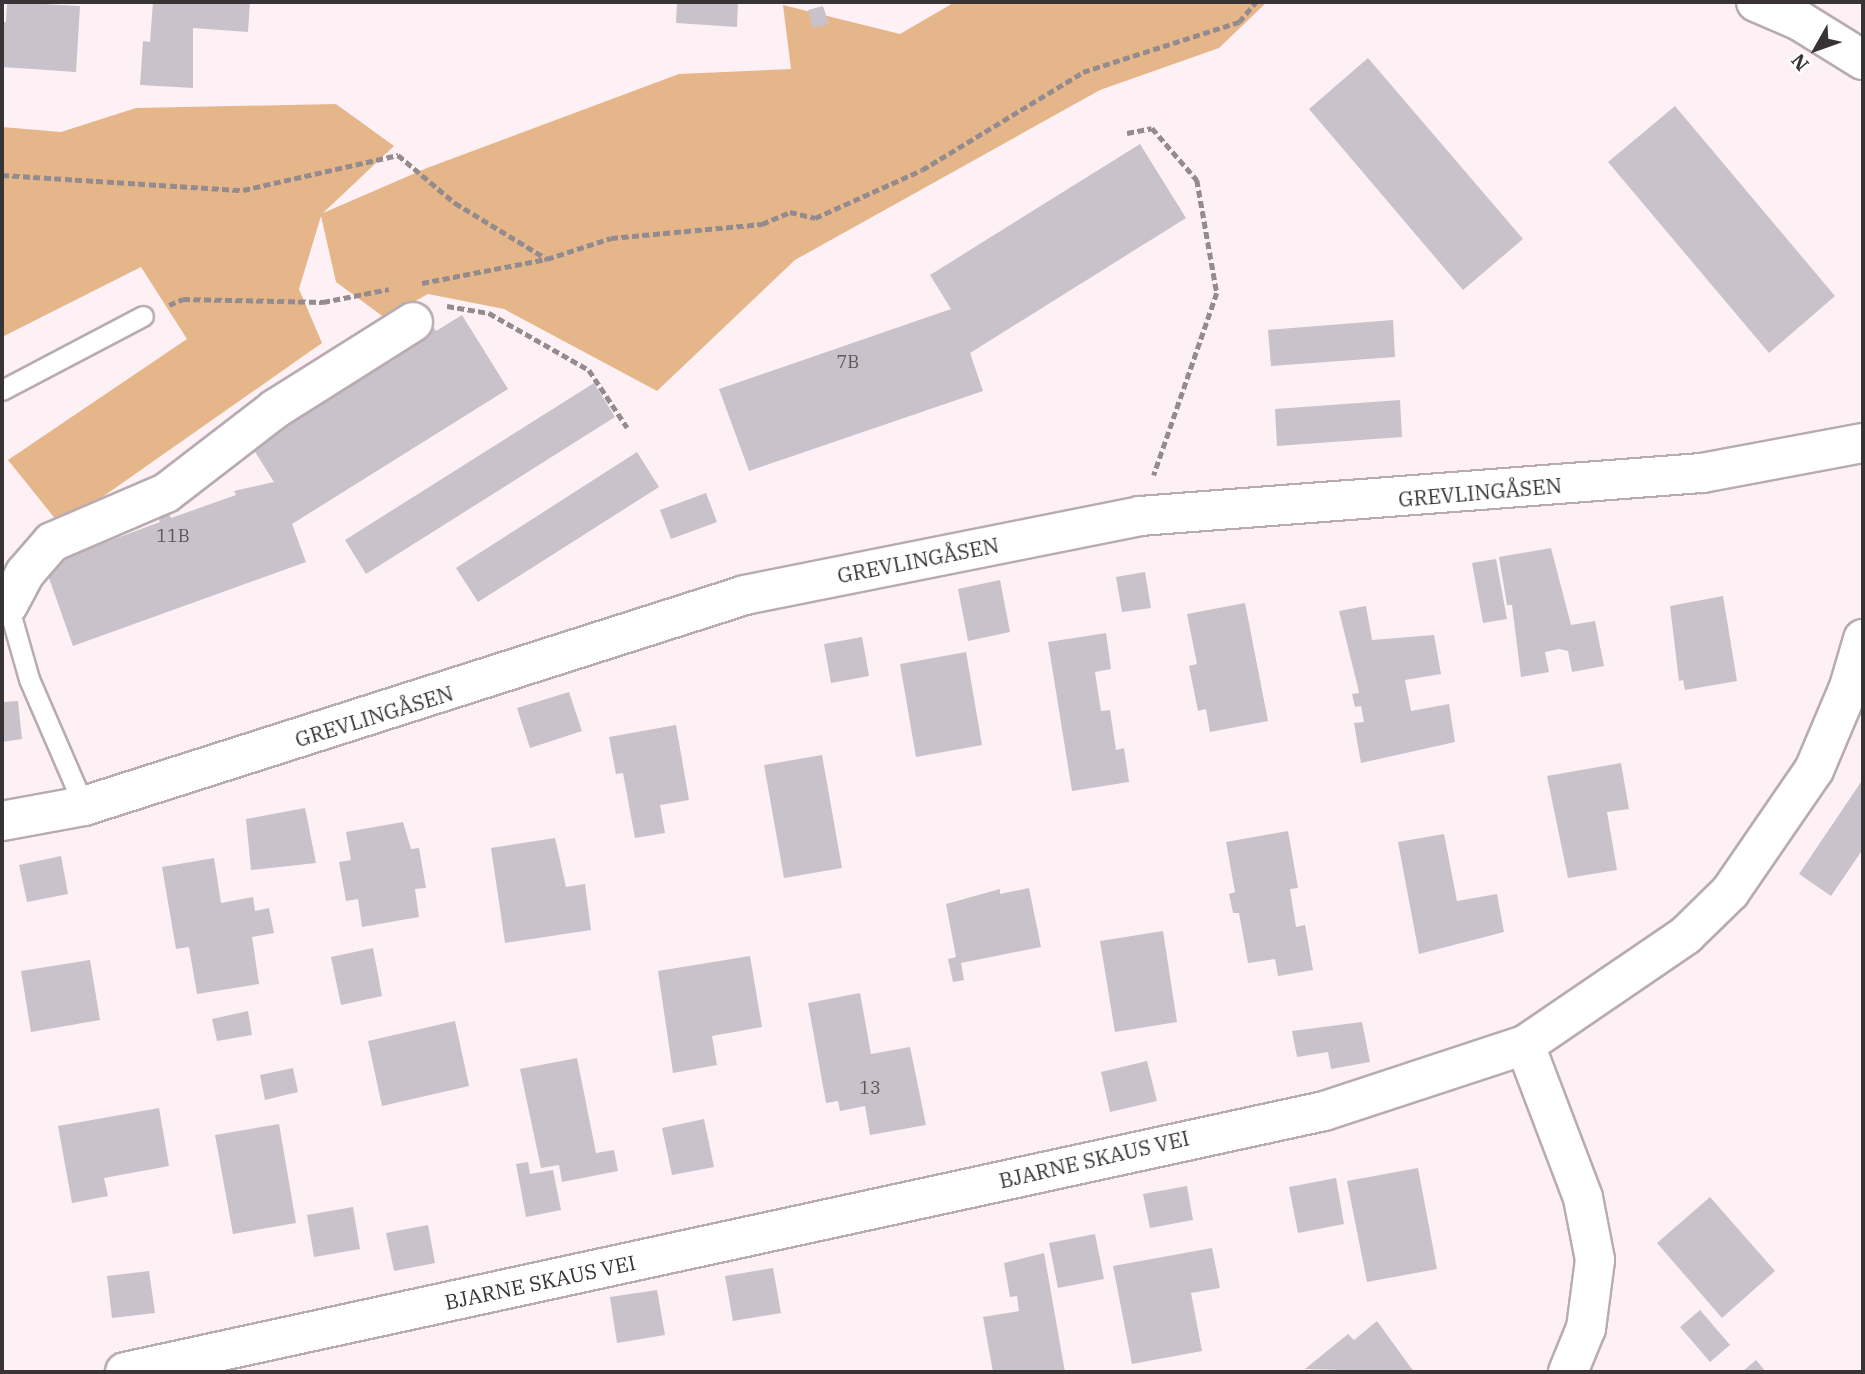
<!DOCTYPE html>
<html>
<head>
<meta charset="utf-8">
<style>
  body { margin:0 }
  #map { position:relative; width:1865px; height:1374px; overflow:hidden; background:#fdf1f5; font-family:"IBM Plex Serif",serif }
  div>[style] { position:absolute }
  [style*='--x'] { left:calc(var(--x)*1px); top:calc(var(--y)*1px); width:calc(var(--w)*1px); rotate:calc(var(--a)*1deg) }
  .green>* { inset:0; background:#e6b68b }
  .building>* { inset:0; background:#c9c2ca }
  .path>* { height:4.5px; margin-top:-2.25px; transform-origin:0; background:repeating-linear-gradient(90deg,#938b8d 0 7px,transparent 0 10.5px) }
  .roads { filter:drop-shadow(2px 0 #b8acb0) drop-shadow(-2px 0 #b8acb0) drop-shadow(0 2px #b8acb0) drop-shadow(0 -2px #b8acb0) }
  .lane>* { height:19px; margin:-9.5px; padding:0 9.5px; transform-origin:9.5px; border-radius:9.5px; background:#fff }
  .street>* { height:38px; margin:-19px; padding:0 19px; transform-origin:19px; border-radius:19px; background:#fff }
  .secondary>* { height:38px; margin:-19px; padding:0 19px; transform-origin:19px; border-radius:19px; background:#fff }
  span { translate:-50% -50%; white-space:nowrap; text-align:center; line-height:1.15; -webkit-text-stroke:5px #fff; paint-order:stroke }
  .number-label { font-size:18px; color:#5c575a }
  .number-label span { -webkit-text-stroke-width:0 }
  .street-label { font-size:21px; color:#383335 }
  .frame { position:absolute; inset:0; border:4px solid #383335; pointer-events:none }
  .north { position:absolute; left:1781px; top:14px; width:70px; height:70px; -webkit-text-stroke:5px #fff; paint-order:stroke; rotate:230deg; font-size:19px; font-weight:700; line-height:28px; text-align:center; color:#383335 }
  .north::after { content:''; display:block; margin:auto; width:24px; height:32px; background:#383335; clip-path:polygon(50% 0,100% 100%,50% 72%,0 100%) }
</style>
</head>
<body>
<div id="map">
  <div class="green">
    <div style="clip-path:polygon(955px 2px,1267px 2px,1219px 48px,1100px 90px,795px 260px,657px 391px,504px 309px,428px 294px,385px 318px,336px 282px,321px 216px,299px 289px,322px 343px,61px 526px,8px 460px,187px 339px,141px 267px,2px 337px,2px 127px,61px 132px,136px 108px,336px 104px,394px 146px,323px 213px,427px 168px,679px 74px,791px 69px,783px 5px,900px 34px)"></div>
  </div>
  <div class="building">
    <div style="clip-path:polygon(7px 2px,80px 6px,76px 72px,3px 67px,2px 22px,6px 22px)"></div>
    <div style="clip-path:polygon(153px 2px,250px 2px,248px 32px,193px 28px,193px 88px,140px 85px,143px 41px,150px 42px)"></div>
    <div style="clip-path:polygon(677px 2px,738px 2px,737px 27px,676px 23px)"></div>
    <div style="clip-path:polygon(823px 6px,829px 24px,813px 28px,808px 10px)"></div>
    <div style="clip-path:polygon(1368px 58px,1523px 239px,1463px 290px,1309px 109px)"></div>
    <div style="clip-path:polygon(1675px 106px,1835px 296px,1769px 353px,1608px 162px)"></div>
    <div style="clip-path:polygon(1140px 144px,1186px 218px,970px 353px,983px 391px,749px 471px,719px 389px,951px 309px,930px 275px)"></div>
    <div style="clip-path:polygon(462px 315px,508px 389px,292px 524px,306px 562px,73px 646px,44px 564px,83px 550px,82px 546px,93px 542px,95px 546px,160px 522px,158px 518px,169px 514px,171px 518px,236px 495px,234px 491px,274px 482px,252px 447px,296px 414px,298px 417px,356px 381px,354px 377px,364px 371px,367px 375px,426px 338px,423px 334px,434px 328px,436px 331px)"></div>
    <div style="clip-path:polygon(1393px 320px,1395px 357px,1271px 366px,1268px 330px)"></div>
    <div style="clip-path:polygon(594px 383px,615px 417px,366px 574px,345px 540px)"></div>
    <div style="clip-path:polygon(1400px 400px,1402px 437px,1277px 446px,1275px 409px)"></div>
    <div style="clip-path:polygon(637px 452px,659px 487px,478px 602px,456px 568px)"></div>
    <div style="clip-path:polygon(706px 493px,717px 522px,671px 539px,660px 510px)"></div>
    <div style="clip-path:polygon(1551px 548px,1571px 625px,1595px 621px,1604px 666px,1572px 672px,1568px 651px,1559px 649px,1545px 652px,1549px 672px,1521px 677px,1512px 605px,1507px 605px,1499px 557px)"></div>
    <div style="clip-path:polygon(1496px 559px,1507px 619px,1483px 623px,1472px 563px)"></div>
    <div style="clip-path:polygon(1145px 572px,1151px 608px,1122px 612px,1116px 577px)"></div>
    <div style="clip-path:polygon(1000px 580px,1010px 632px,968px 641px,958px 589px)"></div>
    <div style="clip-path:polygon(1723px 596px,1737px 681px,1685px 690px,1683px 680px,1679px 681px,1670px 606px)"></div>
    <div style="clip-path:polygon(1245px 603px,1268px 721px,1210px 732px,1206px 709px,1198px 711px,1189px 666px,1197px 664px,1187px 614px)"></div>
    <div style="clip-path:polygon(1366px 606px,1372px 640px,1434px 635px,1441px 674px,1405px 680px,1411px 711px,1449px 704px,1455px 742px,1361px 763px,1354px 723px,1364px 722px,1361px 706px,1355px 707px,1352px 694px,1359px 693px,1358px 688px,1339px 611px)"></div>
    <div style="clip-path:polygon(1106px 633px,1111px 669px,1095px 672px,1101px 711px,1110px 710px,1116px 750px,1124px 748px,1129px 782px,1072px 791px,1048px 642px)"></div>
    <div style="clip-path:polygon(862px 637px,869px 676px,831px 683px,824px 644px)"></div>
    <div style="clip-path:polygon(966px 652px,982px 745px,916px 757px,900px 664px)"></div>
    <div style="clip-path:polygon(569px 692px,582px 731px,530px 748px,517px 708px)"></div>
    <div style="clip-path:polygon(18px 701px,22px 739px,2px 742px,2px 702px)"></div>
    <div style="clip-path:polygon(676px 725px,689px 800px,660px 805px,665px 833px,635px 838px,623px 773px,616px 774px,609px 737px)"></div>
    <div style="clip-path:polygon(822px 755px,842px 868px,784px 878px,764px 765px)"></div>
    <div style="clip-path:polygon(1621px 763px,1629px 809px,1607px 812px,1617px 870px,1568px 878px,1547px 776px)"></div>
    <div style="clip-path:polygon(1863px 779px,1863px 849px,1831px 896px,1799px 874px)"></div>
    <div style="clip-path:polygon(305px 808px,316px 863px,251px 870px,246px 819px)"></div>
    <div style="clip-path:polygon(403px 822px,411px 849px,419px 848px,426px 888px,415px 889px,419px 917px,362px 927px,358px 899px,346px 901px,339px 862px,351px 860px,346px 832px)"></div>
    <div style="clip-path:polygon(1288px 831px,1298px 888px,1290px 889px,1296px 927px,1305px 925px,1313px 970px,1278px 976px,1275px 959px,1248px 963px,1239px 913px,1233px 913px,1229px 894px,1235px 892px,1226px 842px)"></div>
    <div style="clip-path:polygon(1444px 834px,1457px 901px,1497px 894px,1504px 932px,1419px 954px,1398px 842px)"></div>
    <div style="clip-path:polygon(555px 838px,566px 887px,585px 884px,591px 930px,505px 943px,491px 848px)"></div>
    <div style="clip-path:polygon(61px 856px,68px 894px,27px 902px,19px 865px)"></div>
    <div style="clip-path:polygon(214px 858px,221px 903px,253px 897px,255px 911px,269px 908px,274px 933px,252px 937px,259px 984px,197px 994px,189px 947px,176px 949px,162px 867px)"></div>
    <div style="clip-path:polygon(1029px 888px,1041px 947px,961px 963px,964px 980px,953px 982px,948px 959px,956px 957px,946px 904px,1000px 889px,1000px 894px)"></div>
    <div style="clip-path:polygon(1163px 931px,1177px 1022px,1115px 1032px,1100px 941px)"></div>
    <div style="clip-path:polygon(373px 948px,382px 996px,341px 1005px,331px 957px)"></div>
    <div style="clip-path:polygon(750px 956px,762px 1027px,712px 1036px,717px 1065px,673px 1073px,658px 971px)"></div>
    <div style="clip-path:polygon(90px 960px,100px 1020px,31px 1032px,21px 971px)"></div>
    <div style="clip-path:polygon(860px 993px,871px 1054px,910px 1047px,926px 1125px,870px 1135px,865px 1106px,840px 1111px,838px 1101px,826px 1103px,808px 1003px)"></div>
    <div style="clip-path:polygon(248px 1011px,252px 1035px,217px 1041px,212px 1019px)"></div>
    <div style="clip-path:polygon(455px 1021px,469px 1086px,382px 1106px,368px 1041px)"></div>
    <div style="clip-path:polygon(1362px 1022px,1370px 1062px,1331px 1069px,1328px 1052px,1297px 1057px,1292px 1031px)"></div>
    <div style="clip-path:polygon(577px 1058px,596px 1153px,614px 1150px,618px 1171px,562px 1182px,559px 1165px,541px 1168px,520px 1069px)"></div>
    <div style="clip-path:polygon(1147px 1061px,1157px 1101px,1110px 1112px,1101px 1072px)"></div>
    <div style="clip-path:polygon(293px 1068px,298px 1092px,265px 1100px,260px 1075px)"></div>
    <div style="clip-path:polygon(159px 1108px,169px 1166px,104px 1178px,108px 1196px,72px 1203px,58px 1126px)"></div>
    <div style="clip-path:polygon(704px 1119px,714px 1167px,672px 1175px,662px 1128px)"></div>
    <div style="clip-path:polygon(279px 1124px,296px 1223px,233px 1234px,215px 1135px)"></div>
    <div style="clip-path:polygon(528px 1162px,530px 1174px,553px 1170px,561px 1210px,526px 1217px,516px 1164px)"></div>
    <div style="clip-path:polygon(1418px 1168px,1437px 1269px,1367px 1282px,1347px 1181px)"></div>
    <div style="clip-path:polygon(1336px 1178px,1344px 1224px,1298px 1233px,1289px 1187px)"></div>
    <div style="clip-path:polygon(1187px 1186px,1193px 1220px,1150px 1228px,1143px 1194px)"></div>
    <div style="clip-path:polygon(1710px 1197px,1775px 1271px,1722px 1318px,1657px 1243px)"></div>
    <div style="clip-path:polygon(353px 1207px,360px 1249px,314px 1257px,307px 1215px)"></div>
    <div style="clip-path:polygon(428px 1225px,435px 1263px,394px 1271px,386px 1233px)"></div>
    <div style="clip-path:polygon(1095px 1234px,1104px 1279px,1058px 1288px,1049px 1243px)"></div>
    <div style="clip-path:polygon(1212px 1248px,1220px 1288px,1191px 1293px,1202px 1351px,1132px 1364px,1113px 1266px)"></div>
    <div style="clip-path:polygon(1044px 1253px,1065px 1372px,993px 1372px,983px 1317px,1019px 1311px,1017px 1296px,1010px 1297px,1004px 1263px)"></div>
    <div style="clip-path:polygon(773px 1268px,781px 1313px,733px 1321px,725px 1276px)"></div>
    <div style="clip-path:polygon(149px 1271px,155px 1313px,112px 1318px,107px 1276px)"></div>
    <div style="clip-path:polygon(657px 1290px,665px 1335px,617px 1343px,610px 1297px)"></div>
    <div style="clip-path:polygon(1700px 1310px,1730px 1345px,1710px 1362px,1680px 1327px)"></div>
    <div style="clip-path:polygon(1377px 1321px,1414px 1372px,1305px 1369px,1348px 1334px,1354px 1340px)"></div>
    <div style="clip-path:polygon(1756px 1360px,1766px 1372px,1742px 1372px)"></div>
  </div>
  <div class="path">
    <div style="--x:1127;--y:133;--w:25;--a:-11"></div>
    <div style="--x:1152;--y:128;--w:69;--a:49.1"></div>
    <div style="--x:1197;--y:180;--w:115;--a:80"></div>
    <div style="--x:1217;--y:293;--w:193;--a:109.1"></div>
    <div style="--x:2;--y:175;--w:241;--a:3.6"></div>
    <div style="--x:243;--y:190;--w:159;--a:-12.7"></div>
    <div style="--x:398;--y:155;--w:75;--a:40.1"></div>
    <div style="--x:455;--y:203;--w:108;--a:31.3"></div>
    <div style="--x:547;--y:259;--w:67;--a:-18.2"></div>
    <div style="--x:611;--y:238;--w:152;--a:-5.3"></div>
    <div style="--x:762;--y:224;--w:30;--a:-23"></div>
    <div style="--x:790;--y:212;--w:26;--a:13"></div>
    <div style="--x:815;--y:218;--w:117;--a:-24.2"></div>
    <div style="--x:922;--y:170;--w:188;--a:-31.3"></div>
    <div style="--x:1083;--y:72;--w:164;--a:-17.8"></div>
    <div style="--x:1239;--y:22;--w:26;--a:-50"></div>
    <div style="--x:422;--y:283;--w:127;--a:-10.9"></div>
    <div style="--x:169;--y:305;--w:15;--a:-23"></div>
    <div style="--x:183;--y:299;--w:140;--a:1.2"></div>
    <div style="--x:323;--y:302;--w:67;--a:-11.1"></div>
    <div style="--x:447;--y:306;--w:43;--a:9.5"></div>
    <div style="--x:489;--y:313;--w:115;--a:29.7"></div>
    <div style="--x:589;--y:370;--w:69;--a:56.3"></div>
  </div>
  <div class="roads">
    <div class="lane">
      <div style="--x:2;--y:390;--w:159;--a:-27.7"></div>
      <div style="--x:6;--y:598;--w:84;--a:74.1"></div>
      <div style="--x:29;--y:679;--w:138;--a:66.6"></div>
    </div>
    <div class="street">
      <div style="--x:8;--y:605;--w:36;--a:-62"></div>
      <div style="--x:25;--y:573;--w:41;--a:-48.9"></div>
      <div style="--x:52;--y:542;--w:124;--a:-23.3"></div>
      <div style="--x:166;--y:493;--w:138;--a:-37.6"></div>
      <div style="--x:275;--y:409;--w:163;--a:-32.2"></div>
      <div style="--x:2;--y:821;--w:83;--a:-10.4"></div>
      <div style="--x:84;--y:806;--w:694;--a:-17.7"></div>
      <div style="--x:745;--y:595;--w:403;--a:-11.3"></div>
      <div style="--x:1140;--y:516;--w:564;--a:-4.38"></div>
      <div style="--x:1702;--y:473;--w:164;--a:-10.6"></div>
      <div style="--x:1525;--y:1045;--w:164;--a:69.2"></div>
      <div style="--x:1583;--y:1198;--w:63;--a:79"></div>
      <div style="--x:1595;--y:1260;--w:69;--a:97.5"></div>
      <div style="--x:1586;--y:1328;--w:48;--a:112.2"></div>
      <div style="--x:125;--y:1372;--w:1227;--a:-12.28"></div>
      <div style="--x:1324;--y:1111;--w:212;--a:-18.2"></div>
      <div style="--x:1525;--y:1045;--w:195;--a:-34.3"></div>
      <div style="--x:1686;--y:935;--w:62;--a:-44.3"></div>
      <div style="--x:1730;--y:892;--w:148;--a:-55.5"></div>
      <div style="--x:1814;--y:770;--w:90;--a:-67.1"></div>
      <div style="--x:1849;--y:687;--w:50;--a:-73.7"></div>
    </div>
    <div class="secondary">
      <div style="--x:1756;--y:2;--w:48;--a:23.4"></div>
      <div style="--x:1800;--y:21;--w:74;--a:31.8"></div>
    </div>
  </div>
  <div class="number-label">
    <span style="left:848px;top:362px">7B</span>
    <span style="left:173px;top:536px">11B</span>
    <span style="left:870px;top:1088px">13</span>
  </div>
  <div class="street-label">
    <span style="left:1480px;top:492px;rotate:-5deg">GREVLINGÅSEN</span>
    <span style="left:918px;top:560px;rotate:-11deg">GREVLINGÅSEN</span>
    <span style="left:374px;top:716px;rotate:-17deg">GREVLINGÅSEN</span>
    <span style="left:1094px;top:1159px;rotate:-13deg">BJARNE SKAUS VEI</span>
    <span style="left:540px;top:1282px;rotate:-12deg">BJARNE SKAUS VEI</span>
  </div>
  <div class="frame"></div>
  <div class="north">N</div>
</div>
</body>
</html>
